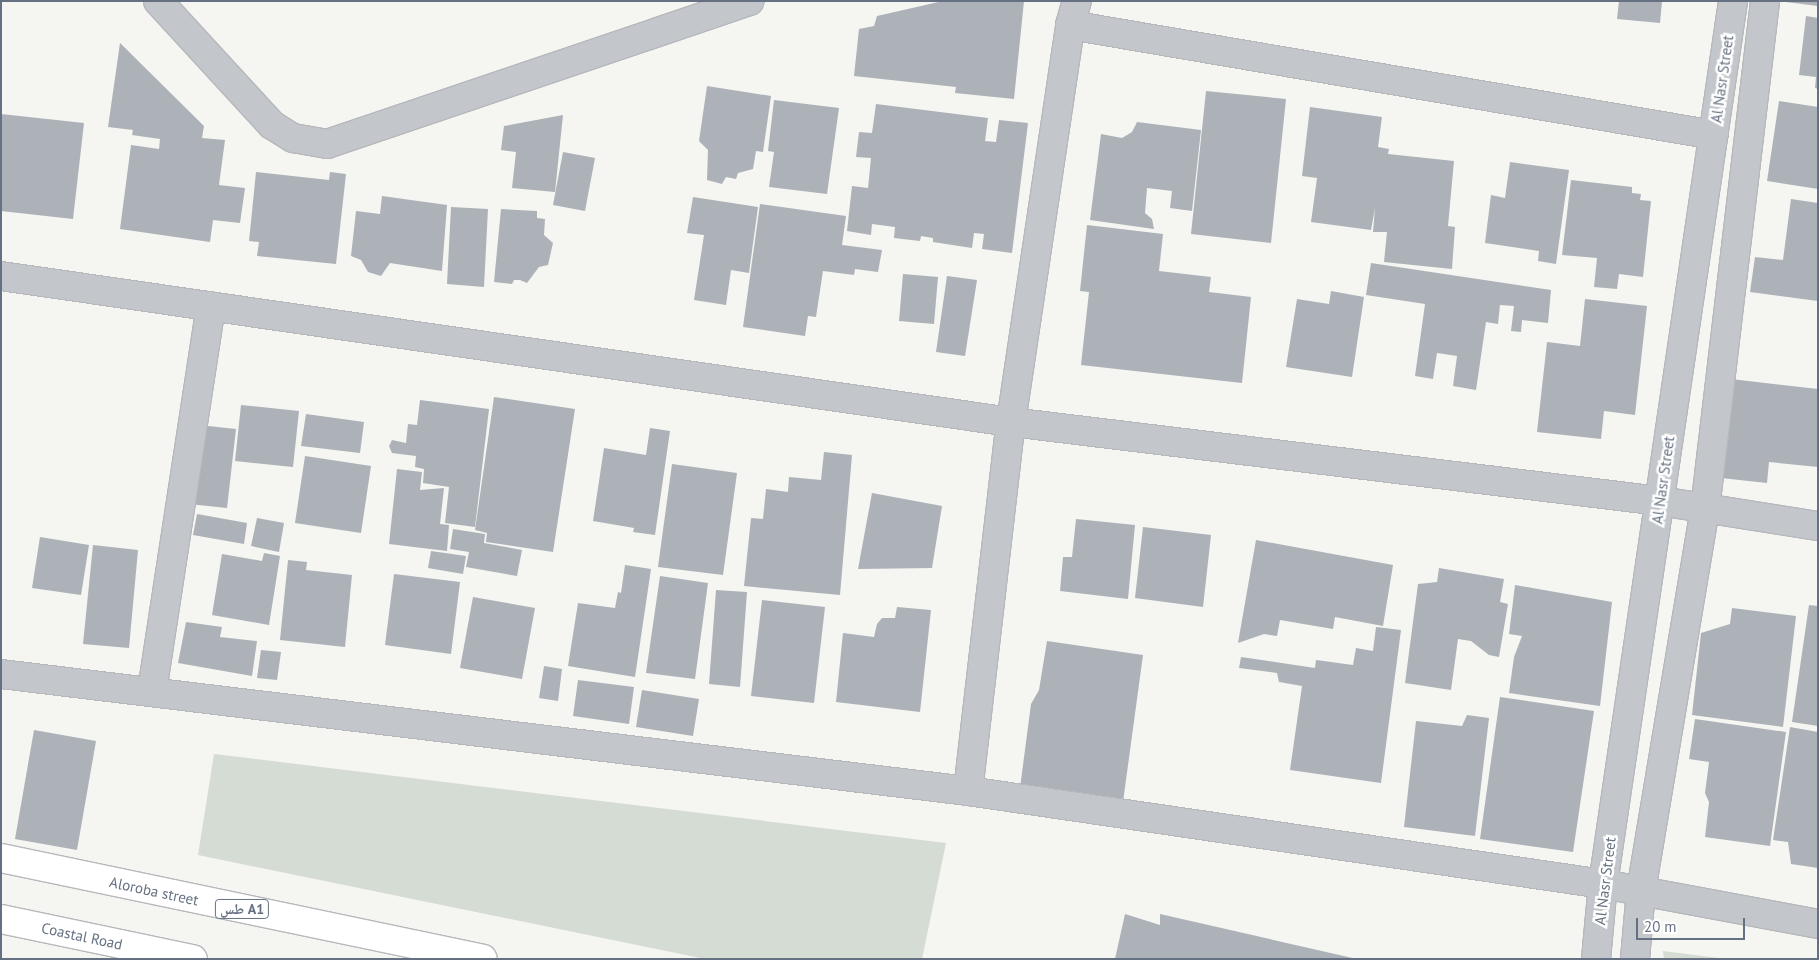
<!DOCTYPE html>
<html>
<head>
<meta charset="utf-8">
<style>
  body { margin:0 }
  #map { position:relative; width:1819px; height:960px; overflow:hidden; background:#f5f5f2; font-family:"PT Sans","Noto Naskh Arabic",sans-serif }
  div>[style] { position:absolute }
  [style*='--x'] { left:calc(var(--x)*1px); top:calc(var(--y)*1px); width:calc(var(--w)*1px); rotate:calc(var(--a)*1deg) }
  .green>* { inset:0; background:#d5dcd3 }
  .building>* { inset:0; background:#acb2b8 }
  .roads { filter:drop-shadow(1px 0 #b6b8bc) drop-shadow(-1px 0 #b6b8bc) drop-shadow(0 1px #b6b8bc) drop-shadow(0 -1px #b6b8bc) }
  .minor>* { height:28px; margin:-14px; padding:0 14px; transform-origin:14px; border-radius:14px; background:#c3c6ca }
  .tertiary>* { height:28px; margin:-14px; padding:0 14px; transform-origin:14px; border-radius:14px; background:#c3c6ca }
  .trunk>* { height:28px; margin:-14px; padding:0 14px; transform-origin:14px; border-radius:14px; background:#fff }
  span { translate:-50% -50%; white-space:nowrap; text-align:center; line-height:1.15; -webkit-text-stroke:5px #fff; paint-order:stroke }
  .shield-label span { padding:1px 4px; background:#fff; border:1px solid; border-radius:4px; -webkit-text-stroke-width:0 }
  .shield-label { font-size:14px; color:#657182; font-weight:700 }
  .street-label { font-size:15px; color:#657182 }
  .frame { position:absolute; inset:0; border:2px solid #657182; pointer-events:none }
  .scale { position:absolute; left:1636px; top:918px; width:109px; height:22px; box-sizing:border-box; border:2px solid #657182; border-top:0; padding-left:6px; font-size:15px; line-height:18px; white-space:nowrap; color:#657182; -webkit-text-stroke:4px #fff; paint-order:stroke }
</style>
</head>
<body>
<div id="map">
  <div class="green">
    <div style="clip-path:polygon(214px 754px,946px 843px,922px 959px,705px 959px,198px 855px)"></div>
    <div style="clip-path:polygon(1663px 951px,1727px 959px,1664px 959px)"></div>
  </div>
  <div class="building">
    <div style="clip-path:polygon(943px 1px,1024px 1px,1014px 99px,955px 93px,956px 87px,854px 76px,859px 29px,874px 26px,877px 16px)"></div>
    <div style="clip-path:polygon(1619px 1px,1662px 1px,1660px 23px,1617px 19px)"></div>
    <div style="clip-path:polygon(1786px 1px,1818px 1px,1818px 6px,1786px 2px)"></div>
    <div style="clip-path:polygon(1806px 16px,1818px 18px,1818px 89px,1815px 88px,1816px 77px,1799px 75px)"></div>
    <div style="clip-path:polygon(120px 43px,204px 126px,202px 138px,225px 140px,219px 185px,245px 188px,240px 223px,213px 220px,210px 242px,120px 229px,131px 145px,159px 149px,160px 139px,132px 135px,133px 130px,108px 127px)"></div>
    <div style="clip-path:polygon(707px 86px,771px 96px,763px 152px,756px 151px,753px 169px,738px 173px,736px 179px,726px 177px,722px 184px,707px 180px,708px 150px,699px 141px)"></div>
    <div style="clip-path:polygon(1206px 91px,1286px 99px,1271px 243px,1191px 234px)"></div>
    <div style="clip-path:polygon(774px 100px,839px 108px,827px 194px,769px 187px,774px 152px,768px 151px)"></div>
    <div style="clip-path:polygon(1779px 101px,1818px 107px,1818px 189px,1767px 181px)"></div>
    <div style="clip-path:polygon(876px 104px,988px 118px,985px 141px,996px 142px,999px 120px,1028px 123px,1012px 253px,982px 249px,984px 234px,974px 233px,972px 248px,933px 242px,933px 238px,921px 236px,920px 241px,894px 238px,895px 227px,872px 224px,871px 235px,847px 231px,852px 186px,868px 188px,871px 158px,856px 157px,859px 132px,872px 133px)"></div>
    <div style="clip-path:polygon(1310px 107px,1382px 117px,1378px 147px,1389px 149px,1388px 154px,1454px 161px,1448px 226px,1455px 227px,1452px 269px,1384px 262px,1387px 232px,1373px 232px,1375px 208px,1371px 230px,1311px 222px,1317px 178px,1302px 176px)"></div>
    <div style="clip-path:polygon(1px 114px,84px 123px,73px 219px,1px 211px)"></div>
    <div style="clip-path:polygon(563px 115px,555px 192px,512px 188px,516px 152px,501px 150px,504px 126px)"></div>
    <div style="clip-path:polygon(1137px 122px,1201px 130px,1192px 211px,1170px 208px,1172px 191px,1147px 188px,1145px 213px,1152px 219px,1154px 229px,1090px 220px,1101px 134px,1122px 138px,1132px 132px)"></div>
    <div style="clip-path:polygon(563px 152px,595px 158px,585px 211px,553px 205px)"></div>
    <div style="clip-path:polygon(1510px 162px,1569px 170px,1556px 264px,1538px 261px,1539px 251px,1485px 243px,1491px 195px,1505px 198px)"></div>
    <div style="clip-path:polygon(256px 172px,329px 180px,330px 172px,346px 174px,336px 264px,257px 256px,259px 242px,249px 241px)"></div>
    <div style="clip-path:polygon(1571px 180px,1632px 187px,1632px 193px,1641px 194px,1640px 200px,1651px 201px,1643px 277px,1619px 274px,1617px 289px,1594px 287px,1597px 258px,1562px 255px)"></div>
    <div style="clip-path:polygon(382px 196px,447px 205px,442px 271px,390px 263px,381px 276px,368px 272px,361px 260px,351px 256px,356px 211px,380px 214px)"></div>
    <div style="clip-path:polygon(693px 197px,758px 207px,749px 273px,731px 270px,726px 305px,694px 300px,704px 235px,687px 233px)"></div>
    <div style="clip-path:polygon(1791px 199px,1818px 203px,1818px 301px,1750px 292px,1755px 257px,1783px 260px)"></div>
    <div style="clip-path:polygon(760px 204px,846px 216px,842px 245px,882px 250px,878px 272px,855px 269px,854px 275px,823px 271px,816px 317px,808px 316px,805px 336px,743px 327px)"></div>
    <div style="clip-path:polygon(451px 207px,488px 209px,484px 287px,447px 284px)"></div>
    <div style="clip-path:polygon(501px 209px,537px 211px,537px 218px,545px 219px,544px 235px,553px 243px,548px 265px,539px 267px,527px 283px,520px 280px,514px 280px,512px 284px,494px 282px)"></div>
    <div style="clip-path:polygon(1087px 225px,1163px 234px,1159px 271px,1211px 277px,1209px 292px,1251px 297px,1242px 383px,1081px 365px,1089px 292px,1080px 291px)"></div>
    <div style="clip-path:polygon(1371px 263px,1551px 290px,1548px 323px,1522px 320px,1521px 332px,1511px 331px,1514px 306px,1500px 305px,1498px 324px,1486px 322px,1476px 390px,1453px 386px,1457px 356px,1437px 353px,1433px 379px,1415px 376px,1425px 304px,1366px 295px)"></div>
    <div style="clip-path:polygon(903px 274px,938px 277px,934px 324px,899px 321px)"></div>
    <div style="clip-path:polygon(947px 276px,977px 280px,965px 356px,936px 352px)"></div>
    <div style="clip-path:polygon(1331px 291px,1364px 297px,1352px 377px,1286px 367px,1297px 299px,1329px 304px)"></div>
    <div style="clip-path:polygon(1585px 299px,1647px 306px,1635px 415px,1604px 411px,1601px 439px,1537px 432px,1547px 342px,1580px 346px)"></div>
    <div style="clip-path:polygon(1731px 379px,1818px 389px,1818px 467px,1769px 462px,1767px 483px,1721px 478px)"></div>
    <div style="clip-path:polygon(494px 397px,575px 409px,553px 552px,486px 542px,487px 533px,475px 530px)"></div>
    <div style="clip-path:polygon(420px 400px,489px 409px,475px 527px,445px 523px,449px 487px,423px 483px,424px 469px,415px 467px,416px 456px,392px 453px,389px 446px,392px 440px,406px 443px,408px 424px,417px 425px)"></div>
    <div style="clip-path:polygon(241px 405px,299px 411px,293px 467px,235px 461px)"></div>
    <div style="clip-path:polygon(306px 414px,364px 422px,360px 453px,301px 446px)"></div>
    <div style="clip-path:polygon(199px 425px,236px 429px,227px 508px,189px 504px)"></div>
    <div style="clip-path:polygon(650px 428px,670px 431px,655px 535px,633px 532px,634px 528px,593px 521px,604px 448px,646px 455px)"></div>
    <div style="clip-path:polygon(824px 452px,852px 455px,840px 595px,744px 586px,751px 518px,763px 519px,766px 489px,788px 492px,789px 477px,821px 480px)"></div>
    <div style="clip-path:polygon(305px 456px,371px 466px,361px 533px,295px 523px)"></div>
    <div style="clip-path:polygon(672px 464px,737px 473px,723px 575px,658px 567px)"></div>
    <div style="clip-path:polygon(397px 469px,422px 472px,420px 490px,444px 488px,440px 524px,449px 525px,447px 551px,389px 544px)"></div>
    <div style="clip-path:polygon(872px 493px,942px 506px,932px 568px,858px 569px)"></div>
    <div style="clip-path:polygon(197px 514px,247px 523px,244px 544px,193px 535px)"></div>
    <div style="clip-path:polygon(257px 518px,284px 523px,279px 552px,251px 546px)"></div>
    <div style="clip-path:polygon(1076px 519px,1135px 525px,1128px 599px,1060px 591px,1063px 557px,1072px 557px)"></div>
    <div style="clip-path:polygon(1143px 527px,1211px 535px,1203px 607px,1135px 598px)"></div>
    <div style="clip-path:polygon(453px 529px,485px 534px,484px 543px,522px 550px,517px 576px,466px 567px,469px 552px,450px 549px)"></div>
    <div style="clip-path:polygon(40px 537px,89px 545px,81px 595px,32px 588px)"></div>
    <div style="clip-path:polygon(1256px 540px,1393px 565px,1383px 626px,1335px 617px,1333px 629px,1280px 620px,1277px 636px,1264px 634px,1238px 643px)"></div>
    <div style="clip-path:polygon(93px 545px,138px 550px,129px 648px,83px 644px)"></div>
    <div style="clip-path:polygon(431px 551px,466px 556px,463px 574px,428px 568px)"></div>
    <div style="clip-path:polygon(264px 553px,280px 556px,269px 625px,212px 615px,222px 554px,262px 561px)"></div>
    <div style="clip-path:polygon(288px 560px,307px 562px,306px 570px,352px 575px,345px 647px,280px 640px)"></div>
    <div style="clip-path:polygon(625px 565px,651px 569px,635px 677px,568px 666px,578px 603px,615px 608px,618px 592px,621px 593px)"></div>
    <div style="clip-path:polygon(1439px 568px,1504px 579px,1500px 602px,1508px 604px,1499px 657px,1489px 655px,1471px 641px,1458px 639px,1451px 690px,1405px 683px,1418px 584px,1437px 582px)"></div>
    <div style="clip-path:polygon(394px 574px,460px 582px,451px 654px,385px 645px)"></div>
    <div style="clip-path:polygon(660px 576px,708px 583px,695px 679px,646px 673px)"></div>
    <div style="clip-path:polygon(1515px 585px,1612px 602px,1600px 706px,1509px 693px,1514px 657px,1522px 636px,1509px 634px)"></div>
    <div style="clip-path:polygon(716px 590px,747px 592px,740px 687px,709px 684px)"></div>
    <div style="clip-path:polygon(473px 597px,535px 608px,522px 679px,460px 668px)"></div>
    <div style="clip-path:polygon(762px 600px,825px 607px,814px 703px,751px 696px)"></div>
    <div style="clip-path:polygon(1809px 605px,1818px 606px,1818px 726px,1792px 722px)"></div>
    <div style="clip-path:polygon(897px 607px,931px 610px,920px 712px,836px 702px,843px 633px,874px 637px,877px 624px,882px 618px,895px 618px)"></div>
    <div style="clip-path:polygon(1732px 608px,1796px 616px,1783px 727px,1692px 715px,1701px 633px,1730px 624px)"></div>
    <div style="clip-path:polygon(186px 622px,222px 627px,220px 637px,257px 641px,252px 676px,178px 663px)"></div>
    <div style="clip-path:polygon(1376px 627px,1401px 630px,1381px 783px,1290px 770px,1302px 686px,1279px 682px,1277px 673px,1239px 668px,1241px 657px,1315px 668px,1316px 660px,1353px 665px,1356px 648px,1373px 651px)"></div>
    <div style="clip-path:polygon(1047px 641px,1143px 655px,1123px 802px,1020px 788px,1031px 704px,1039px 690px)"></div>
    <div style="clip-path:polygon(261px 650px,281px 652px,277px 680px,257px 678px)"></div>
    <div style="clip-path:polygon(544px 666px,562px 669px,558px 701px,539px 698px)"></div>
    <div style="clip-path:polygon(578px 680px,634px 687px,629px 724px,573px 716px)"></div>
    <div style="clip-path:polygon(642px 690px,699px 699px,693px 736px,636px 727px)"></div>
    <div style="clip-path:polygon(1500px 697px,1594px 711px,1573px 852px,1480px 839px)"></div>
    <div style="clip-path:polygon(1467px 715px,1489px 718px,1475px 836px,1404px 827px,1416px 721px,1462px 726px)"></div>
    <div style="clip-path:polygon(1695px 719px,1786px 732px,1770px 846px,1705px 837px,1709px 802px,1705px 793px,1709px 762px,1689px 759px)"></div>
    <div style="clip-path:polygon(1790px 727px,1818px 732px,1818px 868px,1791px 864px,1788px 842px,1773px 840px)"></div>
    <div style="clip-path:polygon(34px 730px,96px 741px,77px 850px,15px 839px)"></div>
    <div style="clip-path:polygon(1125px 914px,1160px 925px,1160px 914px,1357px 959px,1115px 959px)"></div>
  </div>
  <div class="roads">
    <div class="minor">
      <div style="--x:158;--y:1;--w:168;--a:47.4"></div>
      <div style="--x:272;--y:125;--w:25;--a:32"></div>
      <div style="--x:293;--y:138;--w:35;--a:10"></div>
      <div style="--x:327;--y:144;--w:446;--a:-18.7"></div>
      <div style="--x:1070;--y:25;--w:653;--a:9.69"></div>
      <div style="--x:1;--y:276;--w:1020;--a:8.23"></div>
      <div style="--x:1011;--y:422;--w:654;--a:6.94"></div>
      <div style="--x:1660;--y:501;--w:160;--a:9"></div>
      <div style="--x:1;--y:674;--w:974;--a:6.9"></div>
      <div style="--x:968;--y:791;--w:642;--a:8.33"></div>
      <div style="--x:1603;--y:884;--w:219;--a:10.5"></div>
      <div style="--x:152;--y:691;--w:389;--a:-81.3"></div>
      <div style="--x:968;--y:791;--w:371;--a:-83.4"></div>
      <div style="--x:1011;--y:422;--w:401;--a:-81.5"></div>
      <div style="--x:1070;--y:25;--w:25;--a:-74"></div>
    </div>
    <div class="tertiary">
      <div style="--x:1596;--y:959;--w:75;--a:-84.7"></div>
      <div style="--x:1603;--y:884;--w:893;--a:-81.62"></div>
      <div style="--x:1635;--y:959;--w:68;--a:-85"></div>
      <div style="--x:1641;--y:891;--w:387;--a:-80.5"></div>
      <div style="--x:1705;--y:509;--w:512;--a:-83.26"></div>
    </div>
    <div class="trunk">
      <div style="--x:1;--y:858;--w:492;--a:11.8"></div>
      <div style="--x:1;--y:919;--w:196;--a:11.8"></div>
    </div>
  </div>
  <div class="shield-label">
    <span style="left:242px;top:909px">طس A1</span>
  </div>
  <div class="street-label">
    <span style="left:1722px;top:79px;rotate:-82deg">Al Nasr Street</span>
    <span style="left:1663px;top:480px;rotate:-82deg">Al Nasr Street</span>
    <span style="left:1605px;top:881px;rotate:-83deg">Al Nasr Street</span>
    <span style="left:154px;top:891px;rotate:12deg">Aloroba street</span>
    <span style="left:82px;top:936px;rotate:12deg">Coastal Road</span>
  </div>
  <div class="frame"></div>
  <div class="scale">20 m</div>
</div>
</body>
</html>
